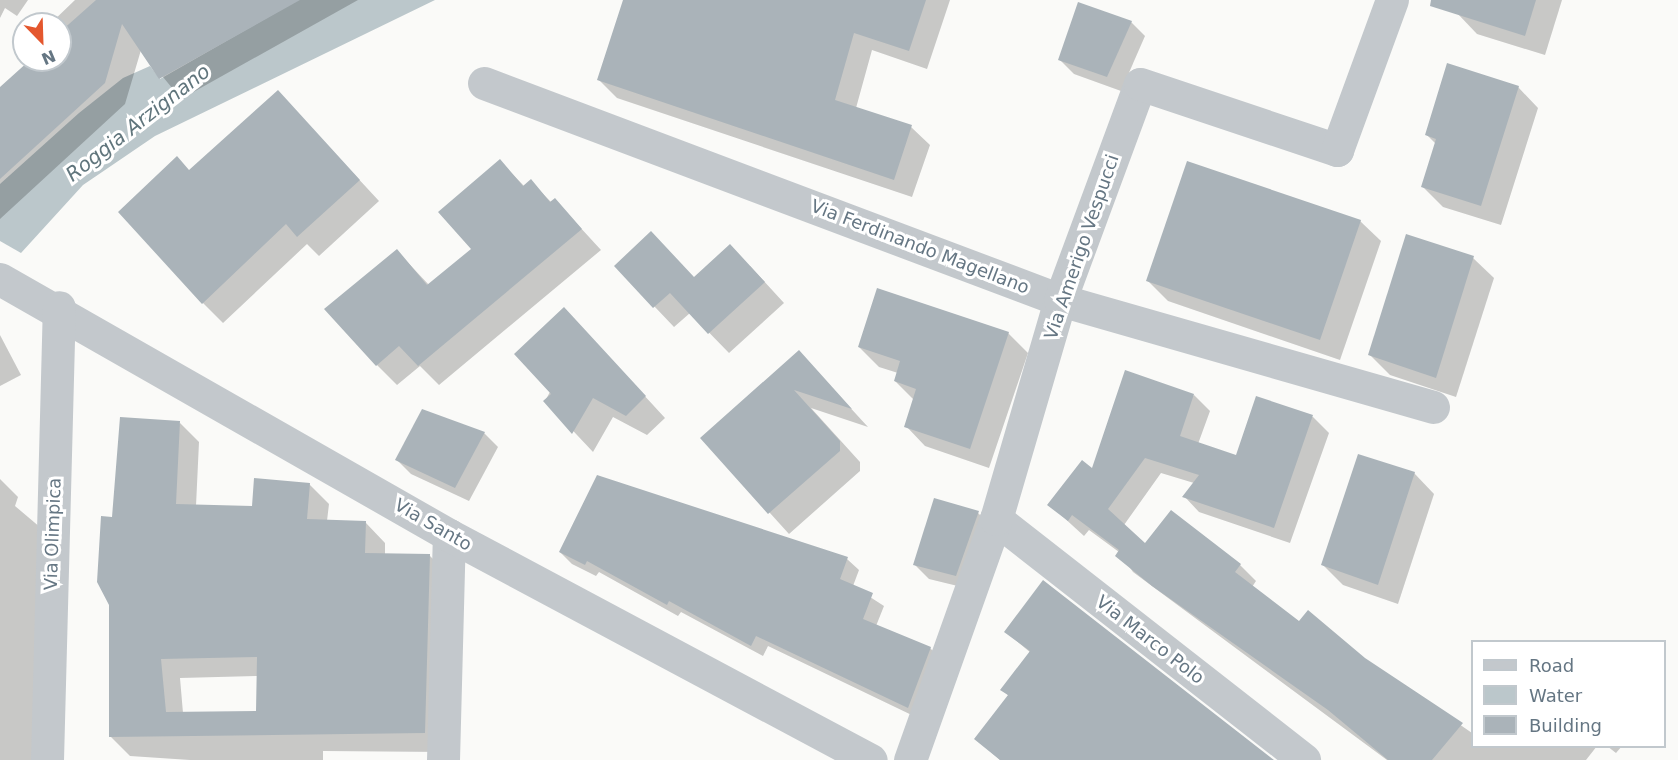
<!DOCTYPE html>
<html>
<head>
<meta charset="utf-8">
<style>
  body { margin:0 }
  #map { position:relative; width:1678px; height:760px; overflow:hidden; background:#fafaf8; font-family:"DejaVu Sans",sans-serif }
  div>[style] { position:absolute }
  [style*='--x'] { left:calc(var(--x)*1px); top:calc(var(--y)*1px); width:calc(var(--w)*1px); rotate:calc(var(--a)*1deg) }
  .water>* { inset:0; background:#bbc7cb }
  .shadow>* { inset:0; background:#0003 }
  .building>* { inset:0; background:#aab3b9 }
  .minor>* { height:33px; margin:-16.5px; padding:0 16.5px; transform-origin:16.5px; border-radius:16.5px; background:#c3c8cc }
  .tertiary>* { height:33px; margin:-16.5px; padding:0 16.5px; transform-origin:16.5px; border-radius:16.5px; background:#c3c8cc }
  span { translate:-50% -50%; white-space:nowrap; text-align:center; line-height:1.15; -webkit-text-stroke:6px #fff; paint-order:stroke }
  .street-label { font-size:18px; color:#657683 }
  .water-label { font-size:20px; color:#60757c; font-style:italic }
  .legend { position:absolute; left:1471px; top:640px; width:195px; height:108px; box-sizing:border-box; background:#fff; border:2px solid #c1c8cd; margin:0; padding:8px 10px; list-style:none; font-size:18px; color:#657683 }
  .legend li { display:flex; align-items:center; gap:12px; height:30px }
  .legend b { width:30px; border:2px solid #c1c8cd }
  .north { position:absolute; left:12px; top:12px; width:60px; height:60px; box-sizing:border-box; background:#fff; border:2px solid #c1c8cd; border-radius:50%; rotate:157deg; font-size:16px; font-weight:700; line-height:24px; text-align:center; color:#657683 }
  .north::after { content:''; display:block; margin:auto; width:21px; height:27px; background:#e4572e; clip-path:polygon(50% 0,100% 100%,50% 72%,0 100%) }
</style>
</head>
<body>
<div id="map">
  <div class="water">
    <div style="clip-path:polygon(298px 0,435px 0,155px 136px,83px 185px,21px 253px,0 241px,0 184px,79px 113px,123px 78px,150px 66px,160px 79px)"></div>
  </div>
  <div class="shadow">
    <div style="clip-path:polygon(0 0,28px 0,17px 16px,5px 8px,0 18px)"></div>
    <div style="clip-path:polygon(75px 0,358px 0,181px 99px,141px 50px,125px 104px,0 219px,0 89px,32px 60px,60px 60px,60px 24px,50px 24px)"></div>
    <div style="clip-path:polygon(646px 0,950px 0,927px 69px,872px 50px,856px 108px,911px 127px,930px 145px,912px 197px,617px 98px,599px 80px)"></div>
    <div style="clip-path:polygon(1461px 0,1562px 0,1545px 55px,1477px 34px,1457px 13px)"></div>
    <div style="clip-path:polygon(1131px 22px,1145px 36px,1121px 91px,1074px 74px,1060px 60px)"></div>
    <div style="clip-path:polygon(1518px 87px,1538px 108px,1501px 225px,1443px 207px,1423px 187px,1436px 144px,1426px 134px)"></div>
    <div style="clip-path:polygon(278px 92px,379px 201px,319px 256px,307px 244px,223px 323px,203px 303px,190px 171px)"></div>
    <div style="clip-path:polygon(500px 161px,524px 186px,530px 181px,552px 203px,555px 200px,601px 250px,439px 385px,420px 366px,397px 385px,377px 365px,397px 251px,429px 285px,473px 249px)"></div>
    <div style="clip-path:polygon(1360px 221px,1381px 241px,1340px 360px,1168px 301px,1147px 280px)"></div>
    <div style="clip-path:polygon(1473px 258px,1494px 278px,1456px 397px,1390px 375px,1370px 355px)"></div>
    <div style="clip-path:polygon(616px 266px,694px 279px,750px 266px,784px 303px,729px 353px,690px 313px,674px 327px)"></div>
    <div style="clip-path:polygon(584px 330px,665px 418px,647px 435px,613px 417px,593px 452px,545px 401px)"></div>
    <div style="clip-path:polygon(1008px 333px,1028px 353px,989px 468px,925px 446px,906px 426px,914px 400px,895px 381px,898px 373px,879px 367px,859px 347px)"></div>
    <div style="clip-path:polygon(0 335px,21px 375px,0 386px)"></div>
    <div style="clip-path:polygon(799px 352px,868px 427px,811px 408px,860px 462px,860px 471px,789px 534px,702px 438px)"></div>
    <div style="clip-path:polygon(1194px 395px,1210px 411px,1198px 444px,1237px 456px,1257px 398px,1313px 417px,1329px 433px,1290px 543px,1199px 512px,1184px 496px,1194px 483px,1161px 473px,1124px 525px,1145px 545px,1171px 512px,1240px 565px,1256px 581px,1252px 587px,1299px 624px,1365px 659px,1472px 733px,1472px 746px,1597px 746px,1586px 760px,1387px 760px,1133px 572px,1119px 552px,1089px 530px,1084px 536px,1049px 504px)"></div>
    <div style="clip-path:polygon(evenodd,180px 423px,199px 442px,196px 506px,254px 508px,309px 484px,329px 504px,327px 521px,366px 523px,385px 543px,385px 555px,429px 555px,449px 575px,444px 752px,323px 751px,323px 760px,190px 760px,130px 756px,111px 737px,113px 519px,180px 423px,258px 676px,258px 713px,183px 713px,180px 678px,258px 676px)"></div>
    <div style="clip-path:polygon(484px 433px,498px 447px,469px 501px,411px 474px,397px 460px)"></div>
    <div style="clip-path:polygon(1414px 473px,1434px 494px,1398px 604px,1343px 585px,1323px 565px)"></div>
    <div style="clip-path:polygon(0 479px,18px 497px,15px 506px,41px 528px,33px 760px,0 760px)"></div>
    <div style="clip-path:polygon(978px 513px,992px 527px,970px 589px,929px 579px,915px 565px)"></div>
    <div style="clip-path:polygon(560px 552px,847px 559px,859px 570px,853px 586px,884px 606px,876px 626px,930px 648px,941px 659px,920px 719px,768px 646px,763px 656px,681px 612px,678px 616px,599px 572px,596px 576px,572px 564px)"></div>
    <div style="clip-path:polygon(1006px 632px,1271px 760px,1000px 760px,976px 739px,1009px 696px,1002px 690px,1031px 653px)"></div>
    <div style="clip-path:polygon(1607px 746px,1622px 746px,1616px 753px)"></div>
  </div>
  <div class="building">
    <div style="clip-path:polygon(96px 0,300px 0,159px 79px,122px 24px,105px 83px,0 179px,0 87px,30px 60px,60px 60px,60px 32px)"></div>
    <div style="clip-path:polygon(623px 0,926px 0,909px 51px,854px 33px,835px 100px,912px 125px,894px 180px,597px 80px)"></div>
    <div style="clip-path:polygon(1431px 0,1536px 0,1525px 36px,1430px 6px)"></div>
    <div style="clip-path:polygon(1078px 2px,1132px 21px,1107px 77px,1058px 60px)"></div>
    <div style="clip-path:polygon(1447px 63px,1519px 86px,1481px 206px,1421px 187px,1436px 139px,1425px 135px)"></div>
    <div style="clip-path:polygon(278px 90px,360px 180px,297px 237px,286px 224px,202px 304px,118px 212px,177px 156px,189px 170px)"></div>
    <div style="clip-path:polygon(500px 159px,523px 186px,531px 179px,550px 202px,555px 198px,582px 229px,418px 366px,399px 346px,376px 366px,324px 309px,397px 249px,427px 285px,471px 249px,438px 212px)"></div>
    <div style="clip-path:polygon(1187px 161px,1361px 220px,1320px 340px,1146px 281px)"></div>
    <div style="clip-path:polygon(651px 231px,694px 277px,730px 244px,765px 282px,708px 334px,670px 293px,653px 308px,614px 266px)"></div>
    <div style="clip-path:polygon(1406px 234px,1474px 256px,1436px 378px,1368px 355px)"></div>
    <div style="clip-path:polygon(877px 288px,1009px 332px,970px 449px,904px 427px,916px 389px,894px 381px,900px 361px,858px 347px)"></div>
    <div style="clip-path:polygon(564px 307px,646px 396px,626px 416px,593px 398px,572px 434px,543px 401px,551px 394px,514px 354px)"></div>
    <div style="clip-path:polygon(799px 350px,852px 409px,794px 390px,840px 441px,840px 451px,768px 514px,700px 438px)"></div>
    <div style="clip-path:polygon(1125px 370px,1194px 394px,1180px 436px,1236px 455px,1256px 396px,1313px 415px,1274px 528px,1182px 497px,1199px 475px,1145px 458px,1108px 509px,1145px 543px,1171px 510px,1241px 564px,1235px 572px,1299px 621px,1308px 610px,1365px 658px,1463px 723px,1432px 760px,1388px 760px,1328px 710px,1152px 586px,1115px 556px,1119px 550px,1072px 515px,1068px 521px,1047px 505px,1082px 460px,1092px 468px)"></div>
    <div style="clip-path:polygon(422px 409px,485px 432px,455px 488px,395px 460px)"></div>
    <div style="clip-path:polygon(evenodd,120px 417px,180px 421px,176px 504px,252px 506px,254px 478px,310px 483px,307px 519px,366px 521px,365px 553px,430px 554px,425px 733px,109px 737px,109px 605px,97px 582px,101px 516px,112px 517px,120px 417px,257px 657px,256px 711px,166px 712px,161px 659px,257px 657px)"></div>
    <div style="clip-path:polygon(1358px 454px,1415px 472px,1378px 585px,1321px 565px)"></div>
    <div style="clip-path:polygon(597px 475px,848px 557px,840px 579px,873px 593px,863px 619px,931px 647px,908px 708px,756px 636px,751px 646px,669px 601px,667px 605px,587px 561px,585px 565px,559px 552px)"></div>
    <div style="clip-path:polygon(934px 498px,979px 511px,956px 576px,913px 565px)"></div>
    <div style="clip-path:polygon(1043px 580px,1274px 760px,1000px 760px,974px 739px,1008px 695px,1000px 690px,1030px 651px,1004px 632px)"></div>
  </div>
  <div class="minor">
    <div style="--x:484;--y:83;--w:616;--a:20.64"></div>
    <div style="--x:1060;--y:300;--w:388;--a:16"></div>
    <div style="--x:996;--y:519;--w:391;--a:38"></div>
    <div style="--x:443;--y:760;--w:225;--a:-88.5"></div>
    <div style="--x:910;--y:760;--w:256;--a:-70.4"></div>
    <div style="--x:996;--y:519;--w:228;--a:-73.7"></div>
    <div style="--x:1060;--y:300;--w:230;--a:-69.7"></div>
    <div style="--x:1140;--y:84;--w:208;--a:18.5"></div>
    <div style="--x:1337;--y:150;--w:160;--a:-69.9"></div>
  </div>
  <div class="tertiary">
    <div style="--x:0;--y:279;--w:517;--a:29.69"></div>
    <div style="--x:449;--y:535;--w:478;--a:28.1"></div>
    <div style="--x:47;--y:760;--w:453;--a:-88.5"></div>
  </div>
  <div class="street-label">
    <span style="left:920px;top:247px;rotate:21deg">Via Ferdinando Magellano</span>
    <span style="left:1082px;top:247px;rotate:-71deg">Via Amerigo Vespucci</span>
    <span style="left:433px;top:525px;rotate:30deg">Via Santo</span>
    <span style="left:53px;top:534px;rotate:-88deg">Via Olimpica</span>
    <span style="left:1150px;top:640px;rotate:38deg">Via Marco Polo</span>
  </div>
  <div class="water-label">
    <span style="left:138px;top:123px;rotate:-38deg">Roggia Arzignano</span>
  </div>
  <ul class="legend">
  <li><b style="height:8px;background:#c3c8cc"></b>Road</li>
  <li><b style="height:16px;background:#bbc7cb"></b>Water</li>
  <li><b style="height:16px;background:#aab3b9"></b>Building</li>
  </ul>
  <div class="north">N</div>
</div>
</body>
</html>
